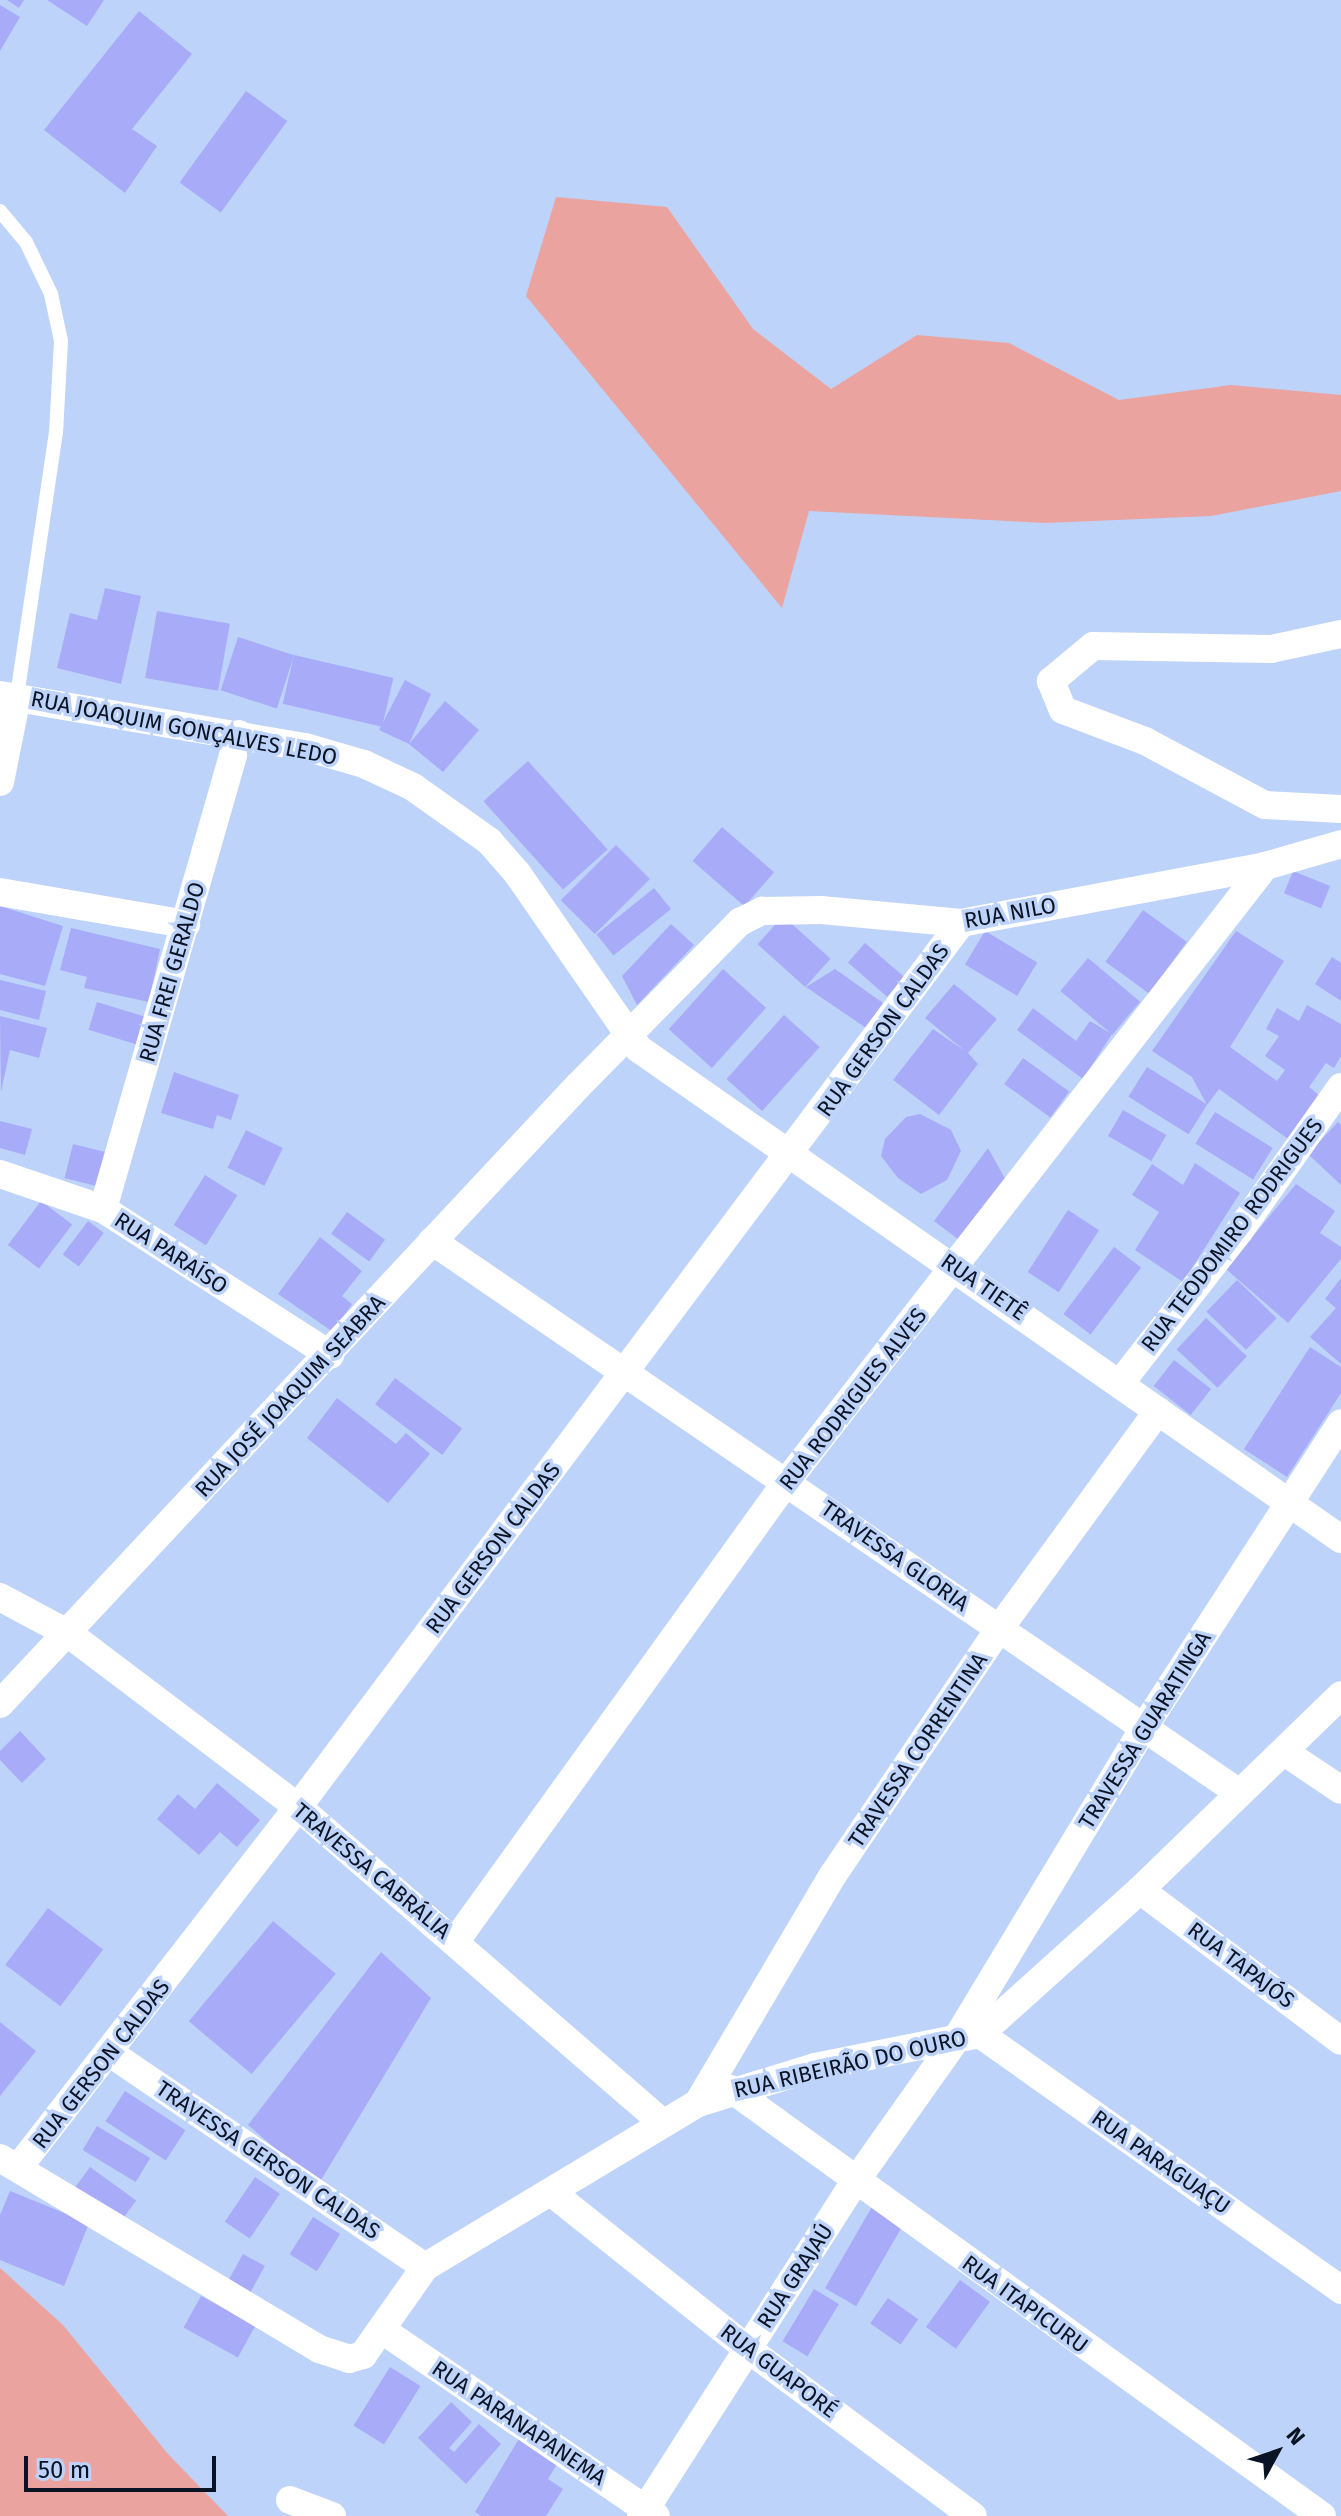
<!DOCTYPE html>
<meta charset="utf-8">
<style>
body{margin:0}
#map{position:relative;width:1341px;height:2516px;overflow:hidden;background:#bed3f9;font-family:"Fira Sans",sans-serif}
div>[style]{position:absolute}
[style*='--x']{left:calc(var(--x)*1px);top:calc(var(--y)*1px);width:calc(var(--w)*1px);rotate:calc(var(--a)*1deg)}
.green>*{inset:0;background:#eba3a0}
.building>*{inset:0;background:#a8abf8;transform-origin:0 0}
.service>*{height:14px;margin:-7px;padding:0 7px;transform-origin:7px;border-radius:7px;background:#fff}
.minor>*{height:28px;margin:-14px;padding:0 14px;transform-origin:14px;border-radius:14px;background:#fff}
span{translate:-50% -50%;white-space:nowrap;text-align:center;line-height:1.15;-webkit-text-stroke:7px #bed3f9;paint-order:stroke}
.street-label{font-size:22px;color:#0a1323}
.north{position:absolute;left:1237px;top:2412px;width:80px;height:80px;-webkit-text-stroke:6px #bed3f9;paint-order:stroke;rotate:50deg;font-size:22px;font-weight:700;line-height:32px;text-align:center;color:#0a1323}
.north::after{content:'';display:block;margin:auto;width:28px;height:36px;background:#0a1323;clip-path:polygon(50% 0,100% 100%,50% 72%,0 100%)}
.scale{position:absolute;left:24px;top:2456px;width:192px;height:36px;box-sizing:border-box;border:4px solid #0a1323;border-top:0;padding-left:10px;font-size:24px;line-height:28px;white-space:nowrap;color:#0a1323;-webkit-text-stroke:6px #bed3f9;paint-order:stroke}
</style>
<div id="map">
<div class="green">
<div style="clip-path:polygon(556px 197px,667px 207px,753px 329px,831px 389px,917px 335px,1009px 343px,1119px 400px,1231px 385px,1341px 395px,1341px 491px,1211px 516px,1046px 523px,809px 511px,782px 608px,526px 296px)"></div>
<div style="clip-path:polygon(0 2268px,63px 2325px,168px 2454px,228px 2516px,0 2516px)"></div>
</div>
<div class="building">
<div style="clip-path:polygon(7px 0,24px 0,19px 8px)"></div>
<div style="clip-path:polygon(47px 0,104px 0,87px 26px)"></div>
<div style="clip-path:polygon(0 5px,20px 17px,0 51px)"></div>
<div style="clip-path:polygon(139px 11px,192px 54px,132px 129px,157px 146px,125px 193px,44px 130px)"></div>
<div style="left:246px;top:91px;width:51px;height:113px;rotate:36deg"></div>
<div style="clip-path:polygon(105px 588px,141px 596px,121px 684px,57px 668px,70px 613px,97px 620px)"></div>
<div style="left:157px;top:611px;width:74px;height:68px;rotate:10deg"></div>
<div style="left:238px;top:637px;width:59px;height:56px;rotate:18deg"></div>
<div style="left:294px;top:655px;width:102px;height:50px;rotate:13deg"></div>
<div style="clip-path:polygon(405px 680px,431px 694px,409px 744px,445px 701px,479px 730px,443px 772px,409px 744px,379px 730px)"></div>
<div style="left:528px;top:761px;width:119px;height:60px;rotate:48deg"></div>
<div style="left:722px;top:827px;width:69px;height:45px;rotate:41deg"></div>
<div style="left:616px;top:845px;width:48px;height:78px;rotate:45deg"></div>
<div style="left:1293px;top:871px;width:40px;height:24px;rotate:22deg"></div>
<div style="left:654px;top:888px;width:27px;height:74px;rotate:51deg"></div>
<div style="clip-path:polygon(0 906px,63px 926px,45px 986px,0 974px)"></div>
<div style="left:1143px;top:910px;width:54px;height:64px;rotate:36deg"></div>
<div style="left:783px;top:916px;width:64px;height:38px;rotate:42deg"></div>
<div style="clip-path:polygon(671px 924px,694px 945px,637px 1005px,622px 976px)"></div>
<div style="clip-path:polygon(71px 928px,160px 949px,149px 1002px,84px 988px,87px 977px,60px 970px)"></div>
<div style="left:985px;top:931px;width:61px;height:39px;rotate:31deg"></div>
<div style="clip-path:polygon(1236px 931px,1284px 961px,1230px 1047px,1277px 1081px,1285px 1070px,1265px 1056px,1279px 1036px,1266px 1029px,1277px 1008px,1299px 1021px,1307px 1005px,1341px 1024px,1341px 1056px,1334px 1068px,1326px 1063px,1309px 1087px,1320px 1096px,1295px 1144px,1219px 1089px,1207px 1105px,1192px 1077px,1152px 1051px)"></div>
<div style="left:865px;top:943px;width:52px;height:26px;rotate:41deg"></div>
<div style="clip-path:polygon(1332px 957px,1341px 963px,1341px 1001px,1315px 984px)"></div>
<div style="left:1088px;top:958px;width:68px;height:43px;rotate:40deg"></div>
<div style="left:723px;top:969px;width:58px;height:81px;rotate:42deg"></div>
<div style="clip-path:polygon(835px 969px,883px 1003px,866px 1028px,806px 987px)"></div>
<div style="clip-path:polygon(0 980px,46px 991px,39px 1020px,0 1010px)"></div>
<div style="clip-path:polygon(954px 984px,997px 1019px,968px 1053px,978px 1064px,939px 1115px,893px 1080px,933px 1029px,965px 1051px,925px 1018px)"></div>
<div style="left:97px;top:1002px;width:53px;height:29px;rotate:17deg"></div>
<div style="clip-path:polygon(1033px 1008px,1076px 1041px,1090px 1021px,1112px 1034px,1083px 1079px,1017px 1030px)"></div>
<div style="left:784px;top:1015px;width:48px;height:86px;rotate:42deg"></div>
<div style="clip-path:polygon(0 1016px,47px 1028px,39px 1058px,10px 1050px,1px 1092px)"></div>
<div style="left:1023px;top:1058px;width:57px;height:32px;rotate:36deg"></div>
<div style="left:1147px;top:1067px;width:71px;height:35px;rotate:32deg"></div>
<div style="clip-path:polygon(174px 1072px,239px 1095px,231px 1120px,217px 1115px,213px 1129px,161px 1113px)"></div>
<div style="left:1123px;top:1110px;width:50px;height:30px;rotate:30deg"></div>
<div style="left:1215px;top:1112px;width:68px;height:37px;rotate:32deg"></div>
<div style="clip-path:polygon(920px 1114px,951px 1130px,961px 1151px,947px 1180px,921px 1194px,898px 1178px,881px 1156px,885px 1139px,906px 1117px)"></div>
<div style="clip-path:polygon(0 1121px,32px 1129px,25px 1155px,0 1148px)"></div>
<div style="clip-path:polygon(1338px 1122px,1341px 1125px,1341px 1185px,1308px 1154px)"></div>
<div style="left:246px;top:1130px;width:41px;height:42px;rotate:26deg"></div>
<div style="left:73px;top:1144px;width:37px;height:35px;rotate:14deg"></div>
<div style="clip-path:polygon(988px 1148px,1008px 1184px,963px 1243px,934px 1221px)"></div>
<div style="clip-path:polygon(1195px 1163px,1240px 1193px,1183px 1282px,1135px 1250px,1159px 1212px,1132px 1195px,1152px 1164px,1183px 1185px)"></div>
<div style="left:205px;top:1175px;width:38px;height:59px;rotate:32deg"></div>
<div style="clip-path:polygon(1296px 1184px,1335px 1211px,1320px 1233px,1341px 1247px,1341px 1259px,1288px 1323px,1226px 1269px)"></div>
<div style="left:41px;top:1201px;width:39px;height:55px;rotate:37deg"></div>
<div style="left:1068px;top:1210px;width:37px;height:74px;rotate:33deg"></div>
<div style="left:347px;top:1212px;width:47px;height:27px;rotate:36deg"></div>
<div style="left:88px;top:1221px;width:20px;height:42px;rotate:37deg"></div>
<div style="clip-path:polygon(320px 1237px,362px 1271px,342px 1296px,352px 1304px,333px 1332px,278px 1294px)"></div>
<div style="left:1114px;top:1247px;width:34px;height:84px;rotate:37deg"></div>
<div style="clip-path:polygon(1341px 1278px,1341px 1364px,1310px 1337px,1336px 1308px,1325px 1299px)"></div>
<div style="left:1237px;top:1280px;width:55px;height:44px;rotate:44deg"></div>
<div style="left:1206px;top:1318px;width:56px;height:43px;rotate:43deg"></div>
<div style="clip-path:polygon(1310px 1347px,1341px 1367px,1341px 1393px,1287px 1477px,1244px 1449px)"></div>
<div style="left:1174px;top:1360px;width:47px;height:33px;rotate:38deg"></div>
<div style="left:395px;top:1378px;width:84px;height:33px;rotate:37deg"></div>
<div style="clip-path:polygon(337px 1398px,396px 1444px,406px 1433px,430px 1454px,388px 1503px,307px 1438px)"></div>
<div style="clip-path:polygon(20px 1731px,46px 1759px,22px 1783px,0 1760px,0 1751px)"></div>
<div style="clip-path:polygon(217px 1783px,260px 1820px,237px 1847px,220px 1832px,199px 1855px,157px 1819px,178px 1794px,195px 1809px)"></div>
<div style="left:48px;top:1908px;width:69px;height:71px;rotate:37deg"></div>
<div style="left:273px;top:1921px;width:82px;height:131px;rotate:40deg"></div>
<div style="clip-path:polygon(381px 1952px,431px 1998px,318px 2185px,248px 2125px)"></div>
<div style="clip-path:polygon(0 2022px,36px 2051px,0 2096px)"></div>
<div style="left:125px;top:2091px;width:72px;height:36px;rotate:33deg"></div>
<div style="left:97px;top:2126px;width:62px;height:28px;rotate:31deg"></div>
<div style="left:90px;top:2167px;width:57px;height:26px;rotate:36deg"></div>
<div style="left:255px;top:2177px;width:30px;height:54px;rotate:34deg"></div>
<div style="clip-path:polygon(10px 2191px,89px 2223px,64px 2286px,0 2260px,0 2215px)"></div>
<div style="left:873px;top:2205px;width:36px;height:96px;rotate:30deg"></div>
<div style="left:313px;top:2217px;width:32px;height:44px;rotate:32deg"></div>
<div style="left:243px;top:2254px;width:25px;height:39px;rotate:29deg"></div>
<div style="left:960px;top:2280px;width:37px;height:58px;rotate:36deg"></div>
<div style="left:814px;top:2289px;width:29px;height:61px;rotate:31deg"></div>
<div style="left:201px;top:2296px;width:62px;height:36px;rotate:29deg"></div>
<div style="left:888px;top:2298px;width:37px;height:31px;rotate:35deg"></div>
<div style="left:390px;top:2367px;width:36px;height:69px;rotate:32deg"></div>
<div style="clip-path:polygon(451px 2402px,472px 2422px,449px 2448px,454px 2452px,479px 2424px,501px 2444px,466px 2484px,418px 2438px)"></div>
<div style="clip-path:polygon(520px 2437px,559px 2461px,548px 2479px,563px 2489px,546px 2516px,481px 2516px,475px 2512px)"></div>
</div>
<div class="service">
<div style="--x:0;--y:211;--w:40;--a:50"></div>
<div style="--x:26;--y:242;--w:58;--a:64.3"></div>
<div style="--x:51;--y:294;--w:48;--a:78"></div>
<div style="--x:61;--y:341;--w:91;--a:93.1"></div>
<div style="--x:56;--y:432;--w:268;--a:98.4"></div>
</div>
<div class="minor">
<div style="--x:1341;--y:634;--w:72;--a:167.9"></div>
<div style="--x:1271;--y:649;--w:178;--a:-179"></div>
<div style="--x:1093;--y:646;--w:55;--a:140.2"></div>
<div style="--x:1051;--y:681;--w:31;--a:68"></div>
<div style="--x:1063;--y:710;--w:88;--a:20.7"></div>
<div style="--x:1145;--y:741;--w:136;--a:28.1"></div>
<div style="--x:1265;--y:805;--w:76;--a:3"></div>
<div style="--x:0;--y:695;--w:309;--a:9.7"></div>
<div style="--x:305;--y:747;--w:61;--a:16.1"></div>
<div style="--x:364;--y:764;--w:54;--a:25.1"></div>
<div style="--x:413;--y:787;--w:93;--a:35.4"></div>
<div style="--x:489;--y:841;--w:43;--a:48.8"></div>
<div style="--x:517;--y:873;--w:214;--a:55.3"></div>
<div style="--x:639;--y:1049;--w:856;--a:34.92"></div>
<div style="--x:0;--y:782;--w:87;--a:-78.7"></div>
<div style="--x:0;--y:892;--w:189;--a:9.8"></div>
<div style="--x:0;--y:1174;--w:109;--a:18.8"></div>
<div style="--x:103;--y:1209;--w:270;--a:32.7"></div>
<div style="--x:103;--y:1209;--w:494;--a:-74"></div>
<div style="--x:432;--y:1241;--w:976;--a:34.36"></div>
<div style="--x:1121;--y:1382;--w:193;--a:-51.9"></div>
<div style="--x:1240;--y:1230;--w:175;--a:-54.8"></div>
<div style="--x:0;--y:1597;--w:78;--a:28.2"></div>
<div style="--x:69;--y:1634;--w:287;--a:37.1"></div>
<div style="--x:298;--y:1807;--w:483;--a:40.9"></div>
<div style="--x:0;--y:1704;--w:846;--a:-46.92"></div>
<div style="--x:578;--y:1086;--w:231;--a:-45.4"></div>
<div style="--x:740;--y:922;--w:25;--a:-27"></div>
<div style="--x:762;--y:911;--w:59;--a:-1"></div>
<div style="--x:821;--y:910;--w:141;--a:5.3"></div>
<div style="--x:961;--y:923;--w:309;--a:-10.6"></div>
<div style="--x:1265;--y:866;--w:79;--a:-16.1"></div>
<div style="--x:1286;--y:1753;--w:66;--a:33.9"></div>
<div style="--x:1140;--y:1890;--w:251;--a:36.9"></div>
<div style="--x:455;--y:1942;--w:568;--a:-54.24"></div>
<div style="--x:787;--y:1481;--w:779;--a:-52.14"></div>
<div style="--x:980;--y:2034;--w:443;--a:35.3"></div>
<div style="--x:110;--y:2053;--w:381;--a:34.2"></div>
<div style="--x:731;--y:2089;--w:729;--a:35.85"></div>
<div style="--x:698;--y:2103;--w:265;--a:-59.4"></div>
<div style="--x:833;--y:1875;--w:297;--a:-56"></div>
<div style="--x:999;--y:1629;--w:270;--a:-53.9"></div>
<div style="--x:0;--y:2158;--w:372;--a:30.9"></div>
<div style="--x:319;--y:2349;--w:32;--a:18"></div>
<div style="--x:349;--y:2359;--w:15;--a:-16"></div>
<div style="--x:363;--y:2355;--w:108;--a:-54.8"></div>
<div style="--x:425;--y:2267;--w:318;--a:-31"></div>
<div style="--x:698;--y:2103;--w:122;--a:-17.1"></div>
<div style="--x:815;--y:2067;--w:168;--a:-11.3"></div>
<div style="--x:980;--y:2034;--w:215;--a:-42"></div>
<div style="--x:1140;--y:1890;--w:280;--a:-44.1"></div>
<div style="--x:18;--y:2168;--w:457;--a:-52.2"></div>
<div style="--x:298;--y:1807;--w:1105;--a:-53.13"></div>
<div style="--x:551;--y:2192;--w:252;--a:38.6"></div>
<div style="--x:748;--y:2349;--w:280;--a:36.6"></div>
<div style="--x:382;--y:2330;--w:331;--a:34.2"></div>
<div style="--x:290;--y:2500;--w:45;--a:20.9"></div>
<div style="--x:641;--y:2516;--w:397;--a:-57.4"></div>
<div style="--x:855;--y:2182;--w:173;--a:-54.7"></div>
<div style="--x:955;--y:2041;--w:364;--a:-58.9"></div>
<div style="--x:1143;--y:1729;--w:364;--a:-57.1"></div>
</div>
<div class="street-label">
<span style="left:184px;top:728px;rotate:11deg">RUA JOAQUIM GONÇALVES LEDO</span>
<span style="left:1010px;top:913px;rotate:-10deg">RUA NILO</span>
<span style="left:172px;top:972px;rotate:-74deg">RUA FREI GERALDO</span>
<span style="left:883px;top:1030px;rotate:-54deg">RUA GERSON CALDAS</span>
<span style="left:1232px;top:1235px;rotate:-53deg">RUA TEODOMIRO RODRIGUES</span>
<span style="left:171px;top:1253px;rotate:33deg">RUA PARAÍSO</span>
<span style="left:984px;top:1287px;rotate:35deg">RUA TIETÊ</span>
<span style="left:290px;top:1396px;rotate:-47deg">RUA JOSÉ JOAQUIM SEABRA</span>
<span style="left:853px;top:1399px;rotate:-52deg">RUA RODRIGUES ALVES</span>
<span style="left:493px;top:1548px;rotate:-53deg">RUA GERSON CALDAS</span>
<span style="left:895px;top:1556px;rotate:35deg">TRAVESSA GLORIA</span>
<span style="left:1145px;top:1730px;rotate:-58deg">TRAVESSA GUARATINGA</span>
<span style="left:918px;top:1750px;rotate:-56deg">TRAVESSA CORRENTINA</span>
<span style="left:372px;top:1871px;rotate:40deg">TRAVESSA CABRÁLIA</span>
<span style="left:1241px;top:1965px;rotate:37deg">RUA TAPAJÓS</span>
<span style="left:101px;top:2064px;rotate:-52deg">RUA GERSON CALDAS</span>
<span style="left:850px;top:2064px;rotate:-13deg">RUA RIBEIRÃO DO OURO</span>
<span style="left:268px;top:2160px;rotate:34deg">TRAVESSA GERSON CALDAS</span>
<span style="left:1161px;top:2162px;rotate:35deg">RUA PARAGUAÇU</span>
<span style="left:795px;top:2276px;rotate:-57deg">RUA GRAJAÚ</span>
<span style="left:1025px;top:2304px;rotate:36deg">RUA ITAPICURU</span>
<span style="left:779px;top:2371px;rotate:37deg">RUA GUAPORÉ</span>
<span style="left:519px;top:2423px;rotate:34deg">RUA PARANAPANEMA</span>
</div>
<div class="north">N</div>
<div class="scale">50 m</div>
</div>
